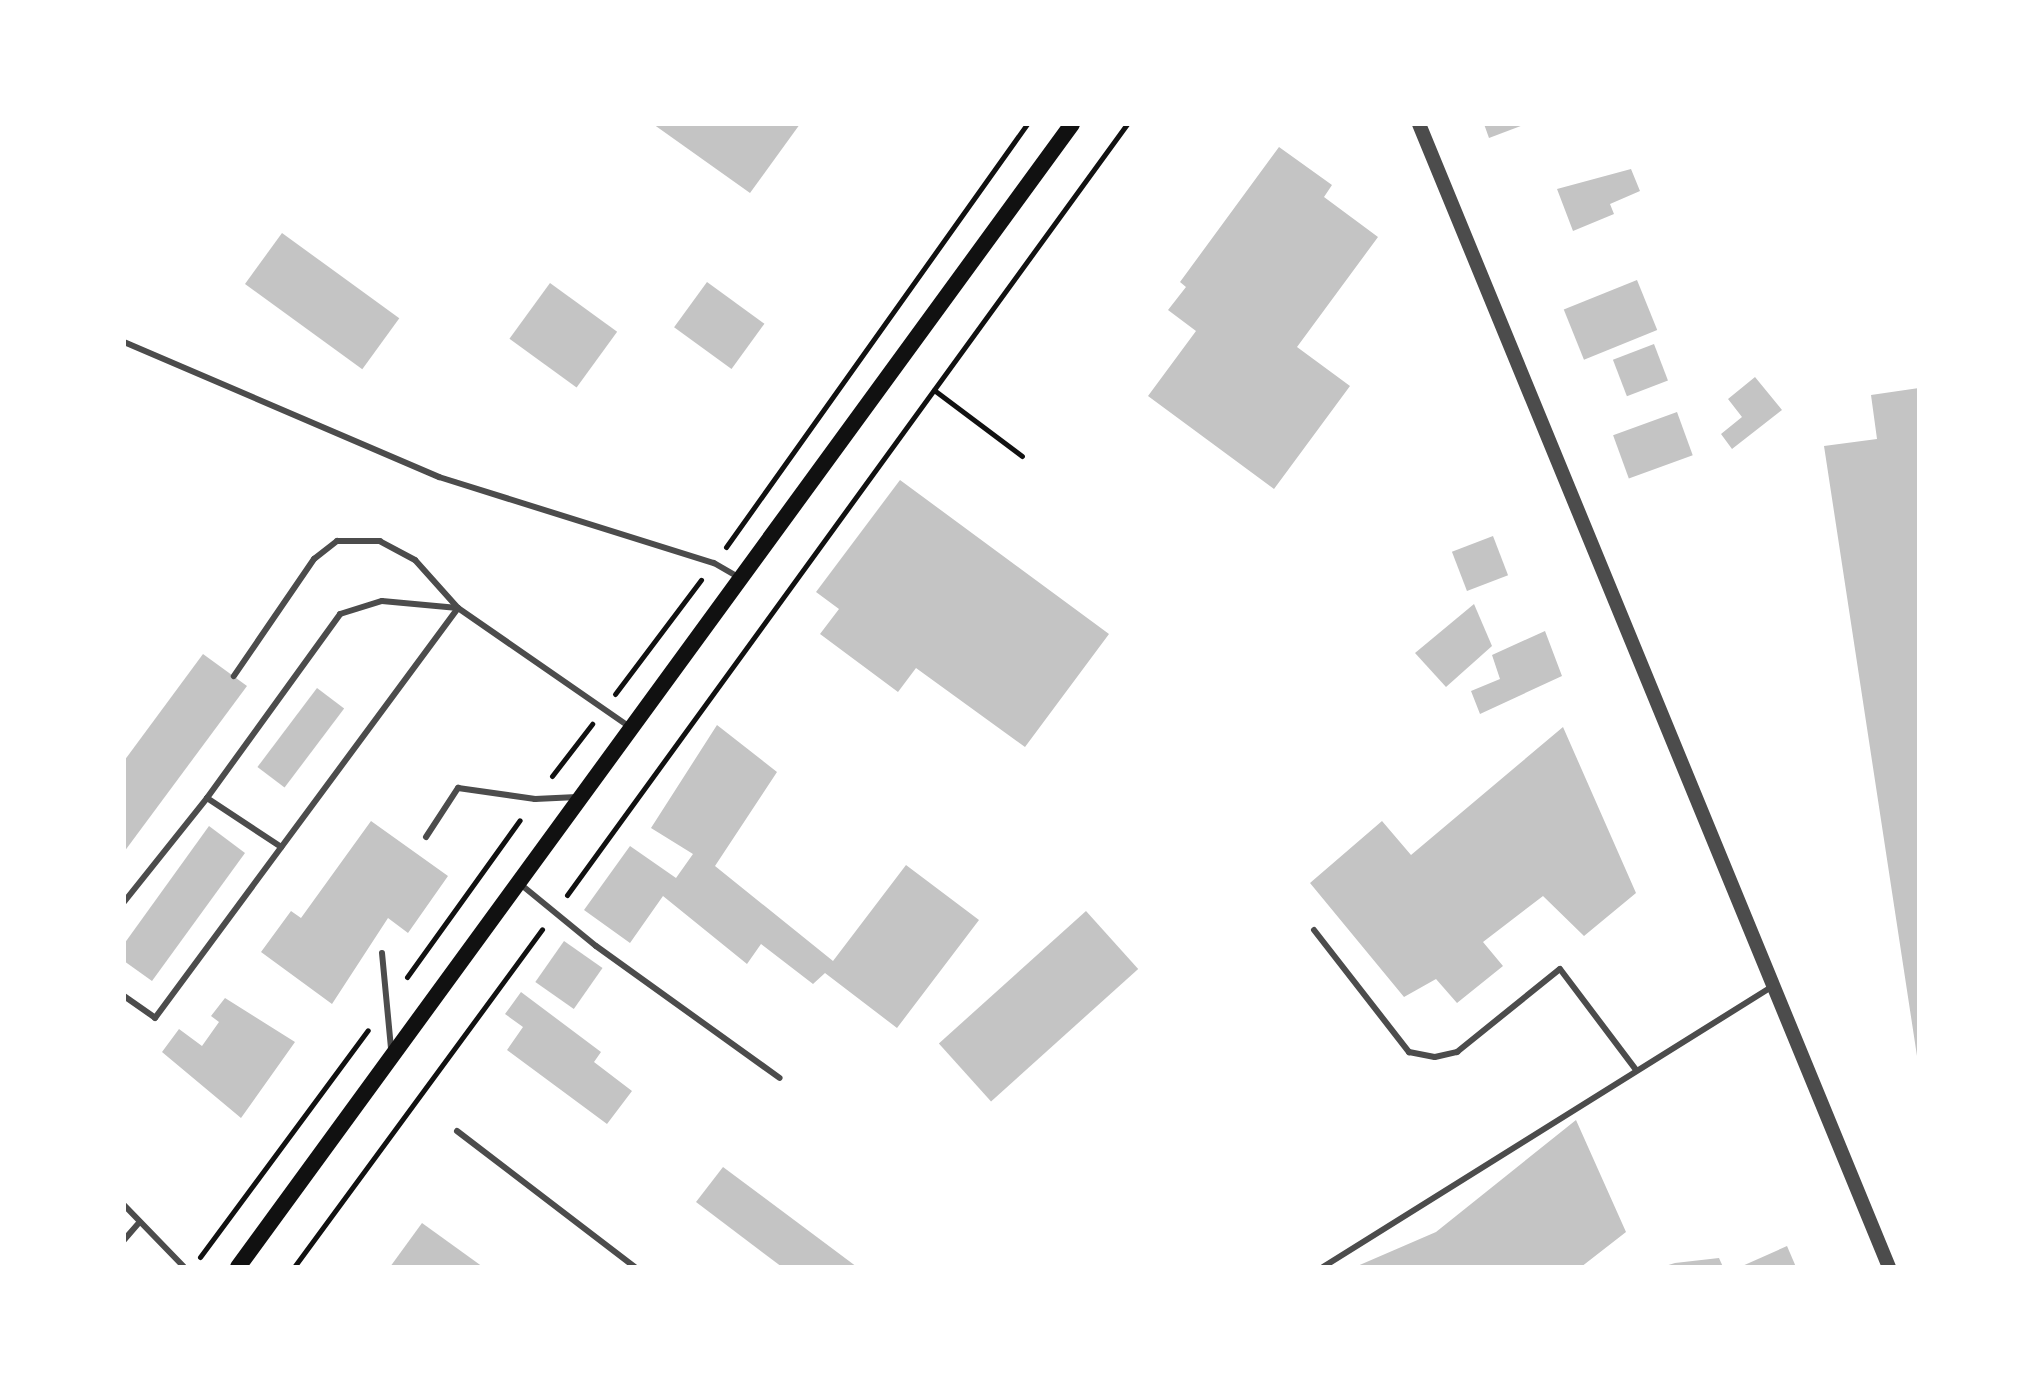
<!DOCTYPE html>
<style>
body{margin:0}
#map{position:relative;width:2043px;height:1391px;overflow:hidden;background:#fff;font-family:Jost,sans-serif}
div>[style]{position:absolute}
[style*='--x']{left:calc(var(--x)*1px);top:calc(var(--y)*1px);width:calc(var(--w)*1px);rotate:calc(var(--a)*1deg)}
.building>*{inset:0;background:#c4c4c4;transform-origin:0 0}
.path>*{height:5px;margin:-2.5px;padding:0 2.5px;transform-origin:2.5px;border-radius:2.5px;background:#111}
.service>*{height:6px;margin:-3px;padding:0 3px;transform-origin:3px;border-radius:3px;background:#4c4c4c}
.tertiary>*{height:14px;margin:-7px;padding:0 7px;transform-origin:7px;border-radius:7px;background:#4c4c4c}
.secondary>*{height:16px;margin:-8px;padding:0 8px;transform-origin:8px;border-radius:8px;background:#111}
span{translate:-50% -50%;white-space:nowrap;text-align:center;line-height:1.15;-webkit-text-stroke:7px #fff;paint-order:stroke}
.frame{position:absolute;inset:0;border:126px solid #fff;pointer-events:none}
</style>
<div id="map">
<div class="building">
<div style="clip-path:polygon(653px 124px,800px 124px,750px 193px)"></div>
<div style="clip-path:polygon(1484px 124px,1526px 124px,1489px 138px)"></div>
<div style="clip-path:polygon(1279px 147px,1332px 185px,1324px 197px,1378px 237px,1297px 347px,1350px 386px,1274px 489px,1148px 396px,1196px 331px,1168px 310px,1186px 287px,1180px 282px)"></div>
<div style="clip-path:polygon(1631px 169px,1640px 191px,1610px 204px,1614px 214px,1573px 231px,1557px 189px)"></div>
<div style="left:282px;top:233px;width:145px;height:63px;rotate:36deg"></div>
<div style="left:1637px;top:280px;width:54px;height:79px;rotate:68deg"></div>
<div style="left:707px;top:282px;width:71px;height:56px;rotate:36deg"></div>
<div style="left:550px;top:283px;width:83px;height:69px;rotate:36deg"></div>
<div style="left:1654px;top:344px;width:39px;height:44px;rotate:69deg"></div>
<div style="clip-path:polygon(1755px 377px,1782px 410px,1732px 449px,1721px 434px,1742px 417px,1728px 399px)"></div>
<div style="clip-path:polygon(1919px 388px,1919px 1056px,1917px 1056px,1824px 446px,1877px 439px,1871px 395px)"></div>
<div style="left:1677px;top:412px;width:46px;height:68px;rotate:70deg"></div>
<div style="clip-path:polygon(900px 480px,1109px 634px,1025px 747px,916px 668px,898px 692px,820px 634px,839px 609px,816px 592px)"></div>
<div style="left:1493px;top:536px;width:42px;height:44px;rotate:69deg"></div>
<div style="clip-path:polygon(1474px 604px,1492px 646px,1446px 687px,1415px 653px)"></div>
<div style="clip-path:polygon(1545px 631px,1562px 676px,1480px 714px,1471px 691px,1500px 679px,1492px 655px)"></div>
<div style="clip-path:polygon(203px 654px,247px 686px,124px 852px,124px 761px)"></div>
<div style="left:317px;top:688px;width:34px;height:99px;rotate:37deg"></div>
<div style="clip-path:polygon(717px 725px,777px 772px,715px 866px,833px 961px,906px 865px,979px 920px,897px 1028px,825px 973px,813px 984px,761px 944px,747px 964px,663px 896px,630px 943px,584px 910px,630px 846px,676px 878px,693px 854px,651px 828px)"></div>
<div style="clip-path:polygon(1563px 727px,1636px 893px,1584px 936px,1543px 896px,1483px 942px,1503px 966px,1457px 1003px,1436px 979px,1404px 997px,1310px 883px,1382px 821px,1411px 855px)"></div>
<div style="clip-path:polygon(371px 821px,448px 876px,408px 933px,388px 918px,332px 1004px,261px 952px,291px 911px,301px 918px)"></div>
<div style="clip-path:polygon(209px 826px,245px 853px,152px 981px,124px 961px,124px 944px)"></div>
<div style="left:1086px;top:911px;width:78px;height:198px;rotate:48deg"></div>
<div style="left:564px;top:941px;width:47px;height:50px;rotate:35deg"></div>
<div style="clip-path:polygon(521px 992px,601px 1052px,594px 1062px,632px 1091px,607px 1124px,507px 1050px,523px 1027px,505px 1014px)"></div>
<div style="clip-path:polygon(225px 998px,295px 1042px,241px 1118px,162px 1052px,179px 1029px,202px 1046px,219px 1022px,211px 1016px)"></div>
<div style="clip-path:polygon(1576px 1120px,1626px 1232px,1581px 1267px,1355px 1267px,1436px 1232px)"></div>
<div style="clip-path:polygon(723px 1167px,857px 1267px,782px 1267px,696px 1202px)"></div>
<div style="clip-path:polygon(422px 1223px,483px 1267px,390px 1267px)"></div>
<div style="clip-path:polygon(1787px 1246px,1796px 1267px,1740px 1267px)"></div>
<div style="clip-path:polygon(1719px 1258px,1723px 1267px,1662px 1267px,1675px 1263px)"></div>
</div>
<div class="path">
<div style="--x:934;--y:390;--w:110;--a:36.9"></div>
<div style="--x:726;--y:547;--w:519;--a:-54.56"></div>
<div style="--x:615;--y:694;--w:143;--a:-53"></div>
<div style="--x:552;--y:776;--w:66;--a:-52.4"></div>
<div style="--x:567;--y:895;--w:953;--a:-54.01"></div>
<div style="--x:407;--y:977;--w:193;--a:-54.3"></div>
<div style="--x:200;--y:1257;--w:282;--a:-53.5"></div>
<div style="--x:294;--y:1267;--w:419;--a:-53.7"></div>
</div>
<div class="service">
<div style="--x:124;--y:342;--w:343;--a:23.2"></div>
<div style="--x:439;--y:477;--w:288;--a:17.4"></div>
<div style="--x:714;--y:563;--w:28;--a:30"></div>
<div style="--x:207;--y:798;--w:227;--a:-54.1"></div>
<div style="--x:340;--y:614;--w:44;--a:-17.2"></div>
<div style="--x:382;--y:601;--w:76;--a:5.3"></div>
<div style="--x:458;--y:608;--w:211;--a:34.7"></div>
<div style="--x:426;--y:837;--w:59;--a:-56.9"></div>
<div style="--x:458;--y:788;--w:78;--a:8.1"></div>
<div style="--x:535;--y:799;--w:42;--a:-2.7"></div>
<div style="--x:519;--y:883;--w:99;--a:39.3"></div>
<div style="--x:596;--y:946;--w:226;--a:35.7"></div>
<div style="--x:124;--y:902;--w:133;--a:-51.4"></div>
<div style="--x:207;--y:798;--w:89;--a:33.5"></div>
<div style="--x:1314;--y:930;--w:155;--a:52.1"></div>
<div style="--x:1409;--y:1052;--w:26;--a:11"></div>
<div style="--x:1435;--y:1057;--w:23;--a:-13"></div>
<div style="--x:1457;--y:1052;--w:132;--a:-38.9"></div>
<div style="--x:1560;--y:969;--w:126;--a:53"></div>
<div style="--x:382;--y:953;--w:96;--a:84.6"></div>
<div style="--x:124;--y:996;--w:38;--a:35"></div>
<div style="--x:155;--y:1018;--w:510;--a:-53.53"></div>
<div style="--x:458;--y:608;--w:64;--a:-131.9"></div>
<div style="--x:415;--y:560;--w:40;--a:-152"></div>
<div style="--x:380;--y:541;--w:43;--a:180"></div>
<div style="--x:337;--y:541;--w:29;--a:142"></div>
<div style="--x:314;--y:559;--w:142;--a:124.4"></div>
<div style="--x:457;--y:1131;--w:224;--a:37.4"></div>
<div style="--x:124;--y:1205;--w:86;--a:45.9"></div>
<div style="--x:124;--y:1240;--w:21;--a:-49"></div>
<div style="--x:1323;--y:1267;--w:531;--a:-31.98"></div>
</div>
<div class="tertiary">
<div style="--x:1419;--y:124;--w:1236;--a:67.65"></div>
</div>
<div class="secondary">
<div style="--x:238;--y:1267;--w:1415;--a:-53.88"></div>
</div>
<div class="frame"></div>
</div>
